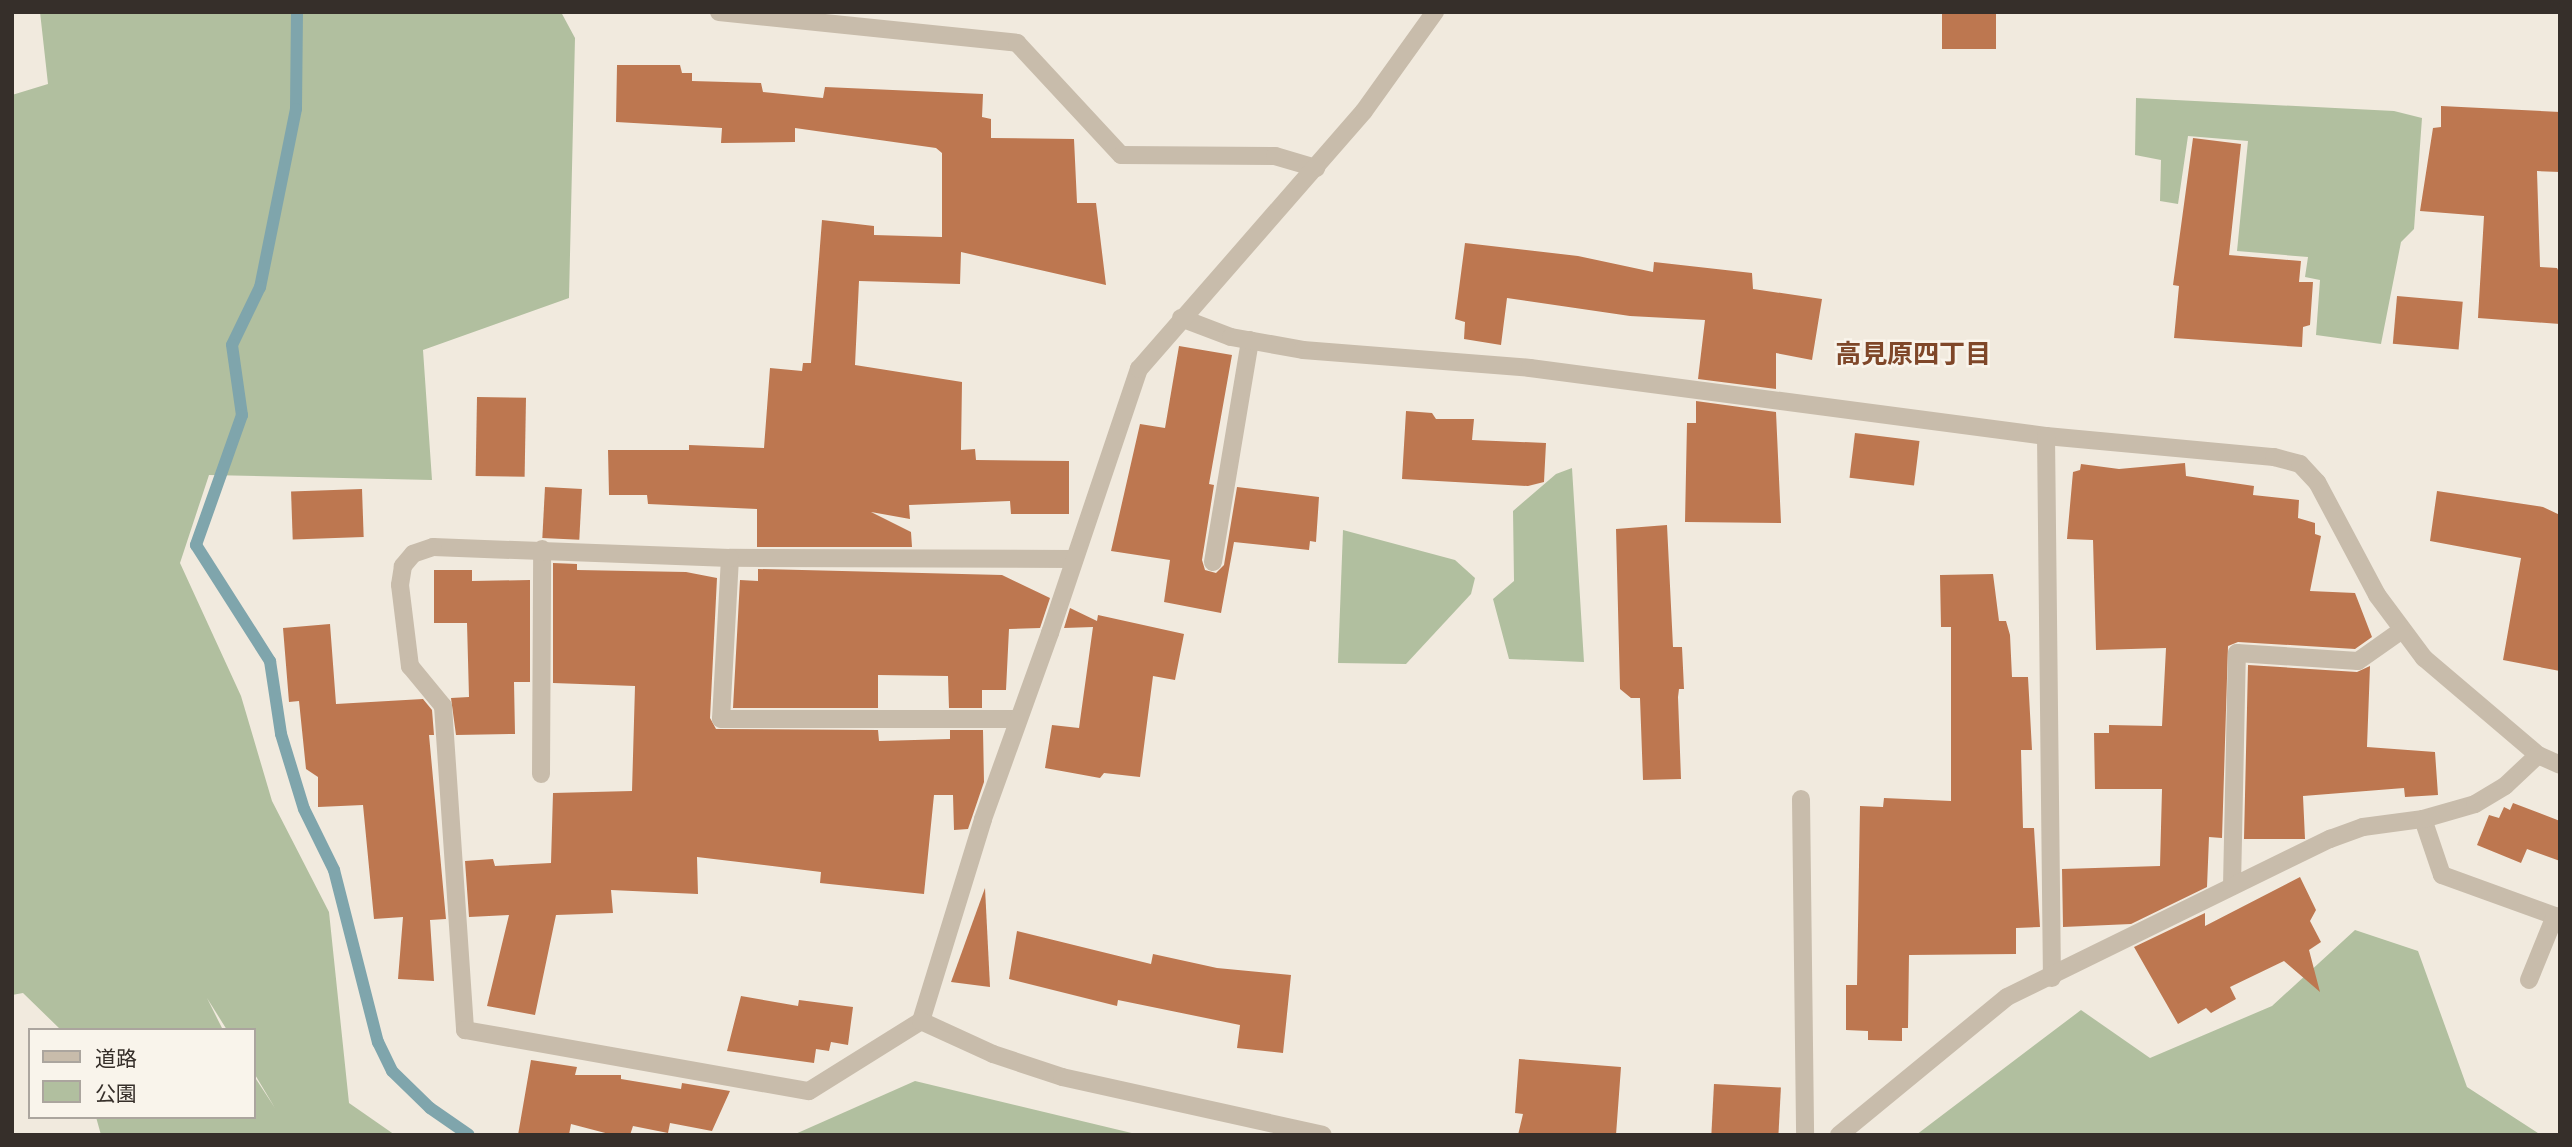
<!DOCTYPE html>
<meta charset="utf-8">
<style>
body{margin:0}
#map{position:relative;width:2572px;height:1147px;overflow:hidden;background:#f1eade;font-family:Rubik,"Noto Sans JP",sans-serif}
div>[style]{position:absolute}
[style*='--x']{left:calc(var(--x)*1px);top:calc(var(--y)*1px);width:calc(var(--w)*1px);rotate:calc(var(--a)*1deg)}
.green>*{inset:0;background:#b1bf9f}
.stream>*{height:12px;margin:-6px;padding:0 6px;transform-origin:6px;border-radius:6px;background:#7fa5ac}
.building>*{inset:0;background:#bd7750;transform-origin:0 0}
.service>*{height:18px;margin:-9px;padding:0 9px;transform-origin:9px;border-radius:9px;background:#c8bcab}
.minor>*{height:18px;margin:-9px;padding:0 9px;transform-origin:9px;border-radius:9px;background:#c8bcab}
span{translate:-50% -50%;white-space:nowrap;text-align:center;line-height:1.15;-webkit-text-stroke:5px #f9f4eb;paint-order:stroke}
.neighbourhood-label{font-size:26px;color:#7f4729;font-weight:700}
.frame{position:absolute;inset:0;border:14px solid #362f2a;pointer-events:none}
.legend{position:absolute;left:28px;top:1028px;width:228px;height:91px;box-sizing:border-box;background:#f9f4eb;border:2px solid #aba59e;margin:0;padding:9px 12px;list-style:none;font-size:21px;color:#362f2a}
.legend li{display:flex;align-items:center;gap:14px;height:35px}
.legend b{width:35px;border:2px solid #aba59e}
</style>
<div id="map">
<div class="green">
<div style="clip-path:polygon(40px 12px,561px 12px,575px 38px,569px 298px,423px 350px,432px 480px,209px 475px,180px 563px,241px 696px,272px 801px,329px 912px,349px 1103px,395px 1135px,101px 1135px,96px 1117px,254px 1117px,254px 1076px,275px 1108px,254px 1073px,254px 1030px,227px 1030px,207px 998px,223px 1030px,61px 1030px,23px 993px,12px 995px,12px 95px,48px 84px)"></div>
<div style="clip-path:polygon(2136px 98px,2394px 111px,2422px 118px,2414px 229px,2401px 242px,2381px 344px,2316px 335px,2320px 280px,2305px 277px,2308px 257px,2237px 251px,2248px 141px,2188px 136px,2178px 204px,2160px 201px,2161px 160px,2135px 155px)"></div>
<div style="clip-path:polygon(1572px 468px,1584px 662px,1509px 659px,1493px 599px,1514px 581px,1513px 511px,1556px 474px)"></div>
<div style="clip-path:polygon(1343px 530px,1455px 560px,1475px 578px,1471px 594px,1406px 664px,1338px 663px)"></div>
<div style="clip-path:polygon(2355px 930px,2418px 951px,2467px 1087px,2541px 1135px,1916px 1135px,2081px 1010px,2150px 1058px,2272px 1006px)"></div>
<div style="clip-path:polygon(915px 1081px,1140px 1135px,793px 1135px)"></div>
</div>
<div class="stream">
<div style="--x:297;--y:12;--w:97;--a:90.6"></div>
<div style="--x:296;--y:109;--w:182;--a:101.4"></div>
<div style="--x:260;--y:287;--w:64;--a:115.8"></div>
<div style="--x:232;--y:345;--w:71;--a:81.9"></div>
<div style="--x:242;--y:415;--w:138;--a:109.5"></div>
<div style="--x:196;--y:545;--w:138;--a:57.5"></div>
<div style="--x:270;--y:661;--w:74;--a:81.4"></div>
<div style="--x:281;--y:734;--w:78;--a:73"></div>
<div style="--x:304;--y:809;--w:68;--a:63.8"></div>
<div style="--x:334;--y:870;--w:178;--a:75.7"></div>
<div style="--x:378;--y:1042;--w:32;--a:64"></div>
<div style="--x:392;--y:1071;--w:53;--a:44.2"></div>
<div style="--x:430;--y:1108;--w:47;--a:34.7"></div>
</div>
<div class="building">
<div style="left:1942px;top:12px;width:54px;height:37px"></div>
<div style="clip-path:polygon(617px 65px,680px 65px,682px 73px,692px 73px,692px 81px,761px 83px,763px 92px,823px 98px,825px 87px,983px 94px,982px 117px,991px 119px,991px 138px,1074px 139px,1077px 203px,1096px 203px,1106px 285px,961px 252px,960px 284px,859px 281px,855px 365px,962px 382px,961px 450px,975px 449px,976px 460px,1069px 461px,1069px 514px,1011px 514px,1010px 501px,909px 505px,910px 519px,871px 512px,911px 532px,912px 547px,757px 547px,757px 509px,648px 504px,647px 495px,609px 495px,608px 450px,689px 450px,689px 445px,764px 448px,770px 368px,802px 371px,803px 363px,811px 363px,822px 220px,874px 226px,874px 235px,942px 237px,942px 153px,936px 148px,795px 128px,795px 142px,721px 143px,722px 128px,616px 122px)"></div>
<div style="clip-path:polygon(2441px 106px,2560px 112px,2560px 172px,2537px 171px,2540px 267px,2557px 268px,2560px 274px,2560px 324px,2478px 318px,2484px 216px,2420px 211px,2433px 128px,2441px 127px)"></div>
<div style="clip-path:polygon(2193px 138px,2241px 144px,2229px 255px,2301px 261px,2299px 282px,2313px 282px,2310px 325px,2303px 327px,2302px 347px,2174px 338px,2179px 286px,2173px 285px)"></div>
<div style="clip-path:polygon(1465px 243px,1578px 256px,1653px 272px,1654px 262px,1752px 273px,1753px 289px,1822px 299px,1812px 360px,1776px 353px,1776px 389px,1698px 379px,1705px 320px,1630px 316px,1507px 298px,1501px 345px,1464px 339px,1465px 322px,1455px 319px)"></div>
<div style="left:2397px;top:296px;width:66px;height:48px;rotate:5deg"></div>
<div style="clip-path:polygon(1179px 346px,1232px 355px,1209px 484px,1214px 485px,1202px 560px,1205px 570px,1216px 573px,1224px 565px,1237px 487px,1319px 497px,1316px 542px,1310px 541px,1309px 550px,1234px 542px,1221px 613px,1164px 602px,1170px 560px,1111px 551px,1140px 424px,1165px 428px)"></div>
<div style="left:477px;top:397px;width:49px;height:79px;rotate:1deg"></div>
<div style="clip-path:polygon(1696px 401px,1776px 412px,1781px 523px,1685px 522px,1687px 423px,1696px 423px)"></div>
<div style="clip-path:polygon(1406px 411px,1432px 413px,1436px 419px,1474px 419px,1472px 440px,1546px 443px,1544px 482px,1528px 486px,1402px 479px)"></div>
<div style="left:1855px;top:433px;width:65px;height:45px;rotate:7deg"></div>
<div style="clip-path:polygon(2185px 463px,2186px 476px,2254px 486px,2253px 495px,2299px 500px,2298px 518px,2315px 523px,2315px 534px,2321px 536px,2310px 591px,2355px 593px,2372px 637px,2355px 649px,2238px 642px,2228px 646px,2222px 838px,2209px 837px,2207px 887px,2131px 924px,2063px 927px,2062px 869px,2160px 866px,2162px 789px,2095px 789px,2094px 733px,2109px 733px,2109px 725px,2162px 726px,2166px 648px,2096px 650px,2093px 540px,2067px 539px,2073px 472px,2080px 470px,2081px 464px,2119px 469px)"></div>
<div style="left:545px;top:487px;width:37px;height:51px;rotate:3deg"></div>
<div style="left:362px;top:489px;width:48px;height:71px;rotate:88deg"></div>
<div style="clip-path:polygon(2437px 491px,2543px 507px,2560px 515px,2560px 671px,2503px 660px,2521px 558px,2430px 541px)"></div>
<div style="clip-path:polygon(1667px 525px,1673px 647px,1682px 647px,1684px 689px,1679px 689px,1678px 697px,1681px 779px,1643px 780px,1640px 698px,1631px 698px,1620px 689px,1616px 529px)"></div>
<div style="clip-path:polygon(553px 563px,577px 564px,577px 570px,686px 572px,717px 578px,710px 718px,716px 729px,878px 730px,879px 741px,950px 739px,950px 730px,983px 730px,984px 782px,968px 829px,954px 830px,953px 795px,934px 795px,924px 894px,820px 883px,821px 872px,697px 857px,698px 894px,611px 890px,613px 913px,556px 915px,535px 1015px,487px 1006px,509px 915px,469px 917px,465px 861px,493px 859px,495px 866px,551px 863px,553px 793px,632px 791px,635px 686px,553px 683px)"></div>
<div style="clip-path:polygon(758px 569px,1002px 575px,1050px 598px,1040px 628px,1009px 629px,1006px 690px,982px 690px,982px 708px,949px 708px,948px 676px,878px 675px,878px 708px,733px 708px,740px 580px,758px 581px)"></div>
<div style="clip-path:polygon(434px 570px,472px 570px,472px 581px,530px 580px,530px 682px,514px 682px,515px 734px,456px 735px,451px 698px,469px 697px,467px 623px,434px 623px)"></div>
<div style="clip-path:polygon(1993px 574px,1999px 621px,2006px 621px,2010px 635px,2012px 677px,2028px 677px,2032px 750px,2021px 750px,2023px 828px,2034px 828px,2040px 927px,2016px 928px,2016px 954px,1909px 955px,1908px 1028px,1902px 1028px,1902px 1041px,1868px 1040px,1868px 1031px,1846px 1030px,1846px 985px,1857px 985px,1860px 806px,1883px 807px,1884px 798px,1951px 801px,1951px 627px,1941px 627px,1940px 575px)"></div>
<div style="clip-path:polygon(1070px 608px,1097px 621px,1098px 615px,1184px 634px,1175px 680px,1153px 676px,1140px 777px,1104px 773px,1100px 778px,1045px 768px,1052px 725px,1079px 728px,1093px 627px,1064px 628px)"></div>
<div style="clip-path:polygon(330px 624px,336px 704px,423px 699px,432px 710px,434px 735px,429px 735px,446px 919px,430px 920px,434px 981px,398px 979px,403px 917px,374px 919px,363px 805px,318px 807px,318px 777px,306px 769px,299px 701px,289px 702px,283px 628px)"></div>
<div style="clip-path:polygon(2248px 665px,2357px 672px,2370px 666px,2367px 747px,2435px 752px,2438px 795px,2405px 797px,2404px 788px,2303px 796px,2305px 839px,2244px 839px)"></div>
<div style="clip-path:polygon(2513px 803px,2560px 821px,2560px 861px,2527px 849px,2521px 863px,2477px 845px,2489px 815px,2499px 818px,2504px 807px,2510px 810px)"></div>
<div style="clip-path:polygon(2300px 877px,2316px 910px,2310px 921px,2321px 942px,2309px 950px,2320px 992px,2284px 961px,2230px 987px,2236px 999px,2211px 1013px,2206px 1008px,2178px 1024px,2134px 947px,2205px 913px,2205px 926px)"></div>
<div style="clip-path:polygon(985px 888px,990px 987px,951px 982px)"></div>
<div style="clip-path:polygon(1017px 931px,1151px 964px,1153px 954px,1217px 968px,1291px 975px,1283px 1053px,1237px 1048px,1240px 1025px,1118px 1000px,1117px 1006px,1009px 979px)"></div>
<div style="clip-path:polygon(741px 996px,798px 1006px,799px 1000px,853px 1007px,848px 1045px,831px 1042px,829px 1051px,816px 1049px,814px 1063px,727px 1051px)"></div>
<div style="clip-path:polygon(1519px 1059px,1621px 1067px,1616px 1135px,1518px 1135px,1523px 1114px,1515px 1113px)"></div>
<div style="clip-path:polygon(531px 1060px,577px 1067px,575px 1075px,621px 1075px,621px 1079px,681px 1089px,682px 1083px,730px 1091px,712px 1131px,670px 1123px,668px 1133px,633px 1126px,630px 1135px,613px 1135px,571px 1124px,569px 1135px,518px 1135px)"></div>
<div style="left:1714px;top:1084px;width:67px;height:51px;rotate:3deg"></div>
</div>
<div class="service">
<div style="--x:1213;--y:562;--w:225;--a:-80.5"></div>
<div style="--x:541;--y:774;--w:225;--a:-89.7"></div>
</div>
<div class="minor">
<div style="--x:719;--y:12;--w:300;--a:5.9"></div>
<div style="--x:1017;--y:43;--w:153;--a:47.1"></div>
<div style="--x:1121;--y:155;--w:154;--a:0.4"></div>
<div style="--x:1275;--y:156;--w:43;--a:16.3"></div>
<div style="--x:1181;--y:318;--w:53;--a:20.8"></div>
<div style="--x:1231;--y:337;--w:73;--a:10.2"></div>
<div style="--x:1303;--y:350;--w:228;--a:4.5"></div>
<div style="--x:1530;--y:368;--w:520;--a:7.51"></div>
<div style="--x:2046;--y:436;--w:229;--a:5.3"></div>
<div style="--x:2274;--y:457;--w:27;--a:15"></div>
<div style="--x:2300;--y:464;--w:25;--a:47"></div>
<div style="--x:2317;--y:482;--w:128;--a:62"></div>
<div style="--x:2377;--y:595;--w:79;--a:53.3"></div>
<div style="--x:2424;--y:658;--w:150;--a:40.4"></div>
<div style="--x:2538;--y:755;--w:24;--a:24"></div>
<div style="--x:2046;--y:436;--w:542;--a:89.37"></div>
<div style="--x:730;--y:558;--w:161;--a:93.2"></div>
<div style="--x:721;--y:719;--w:297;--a:0"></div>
<div style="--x:1074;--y:559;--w:344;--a:-179.8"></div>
<div style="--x:730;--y:558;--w:297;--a:-177.9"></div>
<div style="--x:433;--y:547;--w:21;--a:161"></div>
<div style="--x:413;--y:554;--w:16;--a:130"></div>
<div style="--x:403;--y:566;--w:19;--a:99"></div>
<div style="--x:400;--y:585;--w:82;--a:83"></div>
<div style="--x:410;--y:666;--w:52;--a:50.5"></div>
<div style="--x:443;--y:706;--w:325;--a:86.1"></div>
<div style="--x:465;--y:1030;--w:349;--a:10.1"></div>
<div style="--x:809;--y:1091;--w:132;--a:-32"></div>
<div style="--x:921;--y:1021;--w:211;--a:-72.9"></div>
<div style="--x:983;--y:819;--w:198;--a:-70.2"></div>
<div style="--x:1050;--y:633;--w:279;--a:-71.4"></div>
<div style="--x:1139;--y:369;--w:342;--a:-48.9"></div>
<div style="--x:1364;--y:111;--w:122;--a:-54.4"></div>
<div style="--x:1801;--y:799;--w:336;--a:89.3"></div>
<div style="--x:2423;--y:819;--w:59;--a:71.3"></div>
<div style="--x:2442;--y:875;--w:120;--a:19.9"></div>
<div style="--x:2555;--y:916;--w:69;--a:112.1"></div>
<div style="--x:2232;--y:886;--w:233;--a:-88.8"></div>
<div style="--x:2237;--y:653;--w:121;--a:3.8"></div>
<div style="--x:2358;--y:661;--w:54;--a:-35.2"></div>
<div style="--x:921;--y:1021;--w:79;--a:24.6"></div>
<div style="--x:993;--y:1054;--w:73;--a:18.4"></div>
<div style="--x:1062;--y:1077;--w:267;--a:12.5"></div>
<div style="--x:1839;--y:1135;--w:217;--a:-39.4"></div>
<div style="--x:2007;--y:997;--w:360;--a:-26.1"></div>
<div style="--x:2330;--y:839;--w:35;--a:-20"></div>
<div style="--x:2363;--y:827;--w:61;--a:-7.6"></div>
<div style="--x:2423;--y:819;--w:54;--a:-16.1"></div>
<div style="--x:2475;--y:804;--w:35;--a:-31"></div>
<div style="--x:2505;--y:786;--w:45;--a:-43.2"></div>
</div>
<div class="neighbourhood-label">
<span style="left:1913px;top:355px">高見原四丁目</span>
</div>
<div class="frame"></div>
<ul class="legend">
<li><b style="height:9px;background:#c8bcab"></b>道路</li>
<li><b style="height:19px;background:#b1bf9f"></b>公園</li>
</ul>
</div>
